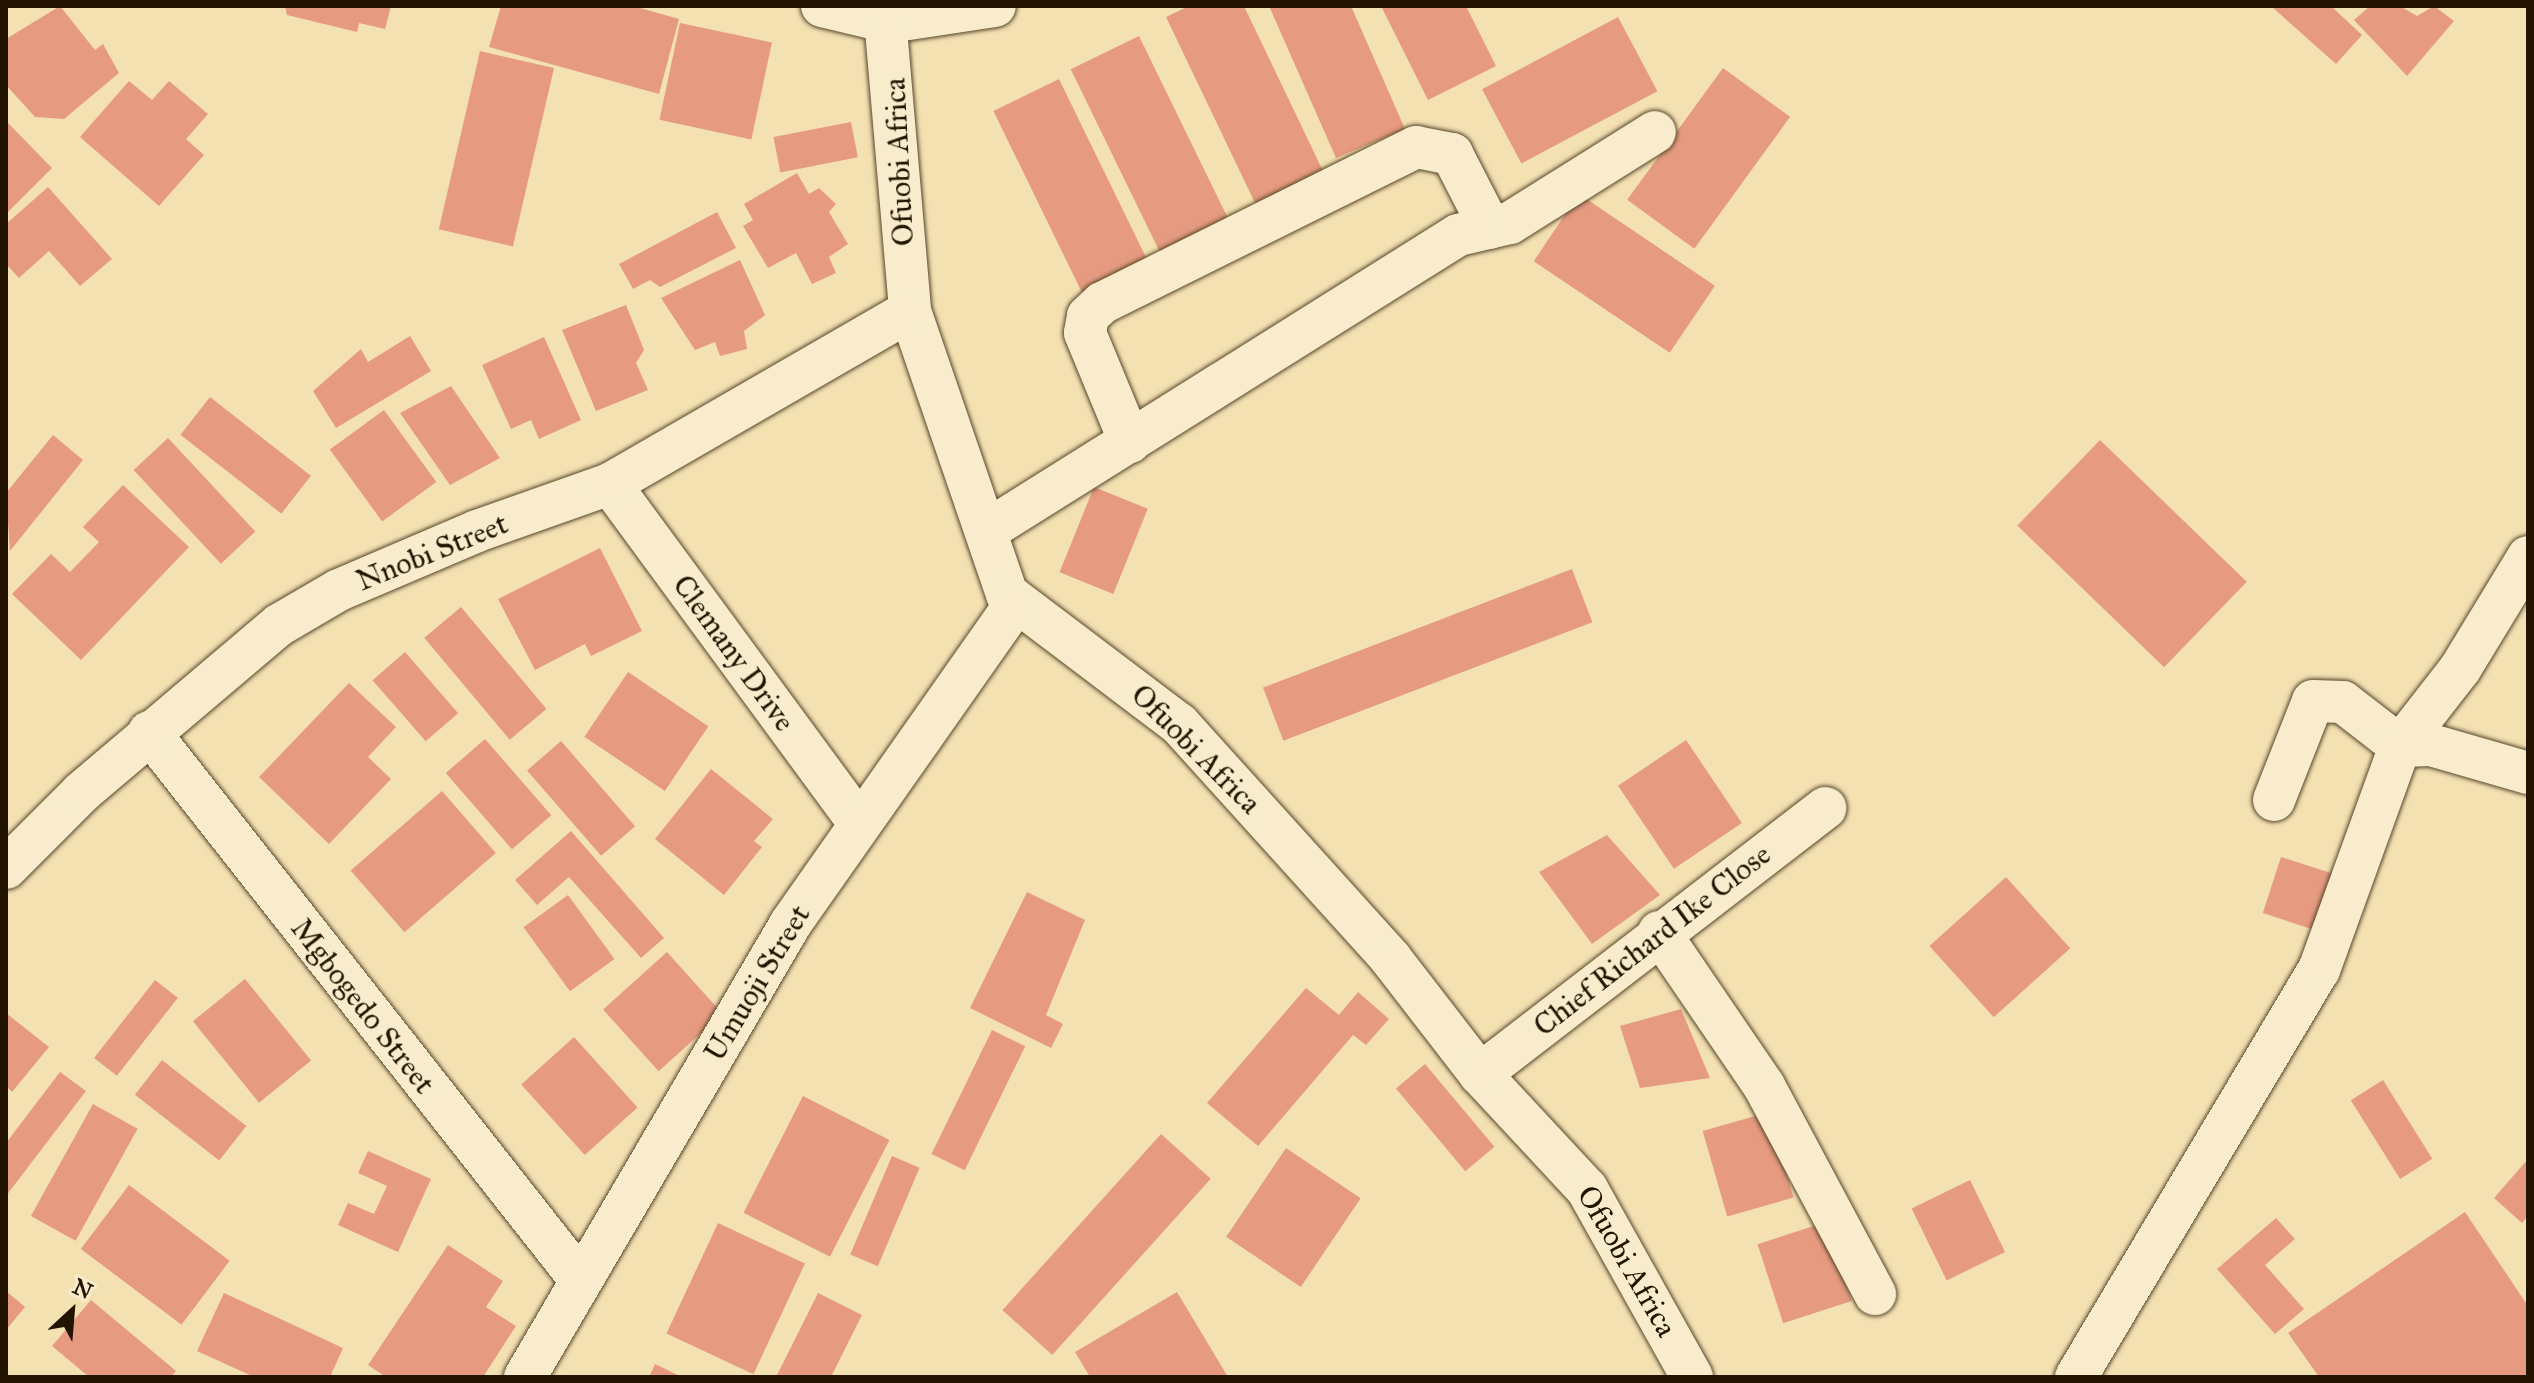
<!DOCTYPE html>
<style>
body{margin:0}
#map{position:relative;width:2534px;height:1383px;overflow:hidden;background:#f4e1b2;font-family:"IM FELL Great Primer",serif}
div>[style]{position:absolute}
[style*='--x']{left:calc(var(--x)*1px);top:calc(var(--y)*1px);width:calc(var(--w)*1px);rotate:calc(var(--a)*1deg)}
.building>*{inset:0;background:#e69b80;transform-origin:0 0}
.roads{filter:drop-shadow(0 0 2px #57472c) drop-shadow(0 0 2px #57472c)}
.minor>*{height:42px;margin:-21px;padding:0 21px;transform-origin:21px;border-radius:21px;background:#f8eccd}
span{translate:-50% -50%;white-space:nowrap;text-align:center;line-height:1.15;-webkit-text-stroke:6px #f8eccd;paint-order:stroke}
.street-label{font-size:30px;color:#231400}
.frame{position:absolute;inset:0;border:8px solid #231400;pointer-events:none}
.north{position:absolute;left:32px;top:1271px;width:80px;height:80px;-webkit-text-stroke:6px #f8eccd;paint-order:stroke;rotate:26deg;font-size:22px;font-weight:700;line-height:32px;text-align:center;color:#231400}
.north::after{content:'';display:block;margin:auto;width:28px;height:36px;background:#231400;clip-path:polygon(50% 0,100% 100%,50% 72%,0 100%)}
</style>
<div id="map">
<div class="building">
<div style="clip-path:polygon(60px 6px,95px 50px,103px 44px,119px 73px,64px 119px,35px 117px,6px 85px,6px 39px)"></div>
<div style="clip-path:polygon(285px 6px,391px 6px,385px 29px,359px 23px,357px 32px,287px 15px)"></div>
<div style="clip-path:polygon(501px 6px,633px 6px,679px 19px,659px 94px,489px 47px)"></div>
<div style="clip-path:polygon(1189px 6px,1244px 6px,1323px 171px,1255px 203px,1166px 17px)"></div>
<div style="clip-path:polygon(1269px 6px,1351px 6px,1405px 129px,1336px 158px)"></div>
<div style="clip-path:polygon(1381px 6px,1466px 6px,1496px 66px,1428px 100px)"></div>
<div style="clip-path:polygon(2271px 6px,2331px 6px,2362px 35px,2336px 64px)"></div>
<div style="clip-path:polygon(2370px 6px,2400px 6px,2417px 16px,2434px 6px,2454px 21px,2407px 76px,2354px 20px)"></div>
<div style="left:1618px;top:17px;width:84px;height:154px;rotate:62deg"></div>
<div style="left:680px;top:23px;width:94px;height:99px;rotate:12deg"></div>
<div style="left:1139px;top:36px;width:209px;height:76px;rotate:64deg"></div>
<div style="left:480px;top:51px;width:76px;height:183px;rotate:13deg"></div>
<div style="left:1723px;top:68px;width:83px;height:163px;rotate:36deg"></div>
<div style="left:1059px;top:79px;width:204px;height:73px;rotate:64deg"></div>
<div style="clip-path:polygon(129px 81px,152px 100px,169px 81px,208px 114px,186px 139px,204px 155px,159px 206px,80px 137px)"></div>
<div style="clip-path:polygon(6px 121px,52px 168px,6px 214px)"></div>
<div style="left:851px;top:122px;width:36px;height:79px;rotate:79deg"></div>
<div style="clip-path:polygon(797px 173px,809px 194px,819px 188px,836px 204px,829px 212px,848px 244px,829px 257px,836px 273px,812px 284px,796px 253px,768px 268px,743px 226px,753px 220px,744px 204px)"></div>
<div style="clip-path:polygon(48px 187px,112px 259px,80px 286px,49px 251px,19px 278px,6px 264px,6px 224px)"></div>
<div style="left:1579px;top:194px;width:164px;height:81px;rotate:34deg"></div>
<div style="clip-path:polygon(717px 212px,736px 248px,660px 287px,650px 280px,633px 289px,619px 264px)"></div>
<div style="clip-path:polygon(740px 260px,765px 315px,744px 331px,747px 349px,720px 356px,715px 342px,695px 350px,661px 298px)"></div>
<div style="clip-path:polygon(626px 305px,644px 350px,636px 363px,648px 390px,596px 411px,562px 330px)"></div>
<div style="clip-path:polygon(410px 336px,431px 371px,336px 428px,313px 391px,361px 349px,368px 362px)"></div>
<div style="clip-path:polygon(544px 337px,581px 420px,539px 439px,531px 420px,511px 429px,482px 365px)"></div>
<div style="clip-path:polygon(451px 386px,500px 458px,450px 485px,400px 413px)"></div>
<div style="left:210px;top:397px;width:128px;height:48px;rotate:38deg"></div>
<div style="left:384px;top:410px;width:89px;height:67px;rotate:54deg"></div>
<div style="clip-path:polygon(53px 435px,83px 460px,10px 551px,6px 493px)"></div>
<div style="left:168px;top:438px;width:128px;height:47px;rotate:47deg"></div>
<div style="left:2100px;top:440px;width:204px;height:119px;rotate:44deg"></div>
<div style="clip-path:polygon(123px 485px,189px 547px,81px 660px,12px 594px,51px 554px,70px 572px,99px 542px,83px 527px)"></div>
<div style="left:1094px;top:487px;width:58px;height:92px;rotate:22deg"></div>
<div style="clip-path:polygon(600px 548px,642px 631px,591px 656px,585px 644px,535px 670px,498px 599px)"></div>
<div style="left:1572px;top:569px;width:57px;height:331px;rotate:69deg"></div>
<div style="left:461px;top:607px;width:133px;height:48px;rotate:50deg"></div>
<div style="left:405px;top:652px;width:81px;height:43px;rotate:49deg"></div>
<div style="left:628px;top:672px;width:97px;height:78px;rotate:34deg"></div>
<div style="clip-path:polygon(349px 683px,396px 727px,368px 757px,391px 779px,329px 844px,259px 777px)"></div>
<div style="left:485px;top:739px;width:101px;height:52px;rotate:49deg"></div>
<div style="left:1686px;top:740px;width:100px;height:82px;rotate:56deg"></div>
<div style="left:561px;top:741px;width:113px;height:45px;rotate:49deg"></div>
<div style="clip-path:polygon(711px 769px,773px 819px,754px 841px,762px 847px,724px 895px,655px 839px)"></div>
<div style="left:442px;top:791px;width:82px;height:121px;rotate:49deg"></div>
<div style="clip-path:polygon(571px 831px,664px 938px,641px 958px,569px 877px,537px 905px,515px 880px)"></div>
<div style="clip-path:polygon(1607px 835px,1660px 895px,1592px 944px,1539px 872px)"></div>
<div style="left:2281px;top:857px;width:57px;height:59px;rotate:18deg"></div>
<div style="left:2006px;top:877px;width:96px;height:103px;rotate:48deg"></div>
<div style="clip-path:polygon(1027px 892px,1085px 920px,1046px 1015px,1063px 1024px,1051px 1048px,970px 1008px)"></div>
<div style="left:568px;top:895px;width:79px;height:55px;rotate:54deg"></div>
<div style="left:667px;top:952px;width:83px;height:86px;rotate:48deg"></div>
<div style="left:245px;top:979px;width:105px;height:67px;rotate:51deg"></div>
<div style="left:155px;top:980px;width:29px;height:99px;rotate:38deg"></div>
<div style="clip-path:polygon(1306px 988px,1339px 1015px,1358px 992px,1389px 1019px,1366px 1045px,1353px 1035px,1258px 1146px,1207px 1103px)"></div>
<div style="clip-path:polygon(1681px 1009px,1710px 1078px,1640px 1088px,1620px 1026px)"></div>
<div style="clip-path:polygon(6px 1013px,49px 1047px,12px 1092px,6px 1086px)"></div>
<div style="left:992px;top:1030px;width:37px;height:138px;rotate:26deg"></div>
<div style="left:574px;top:1037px;width:95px;height:71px;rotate:48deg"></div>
<div style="left:162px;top:1060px;width:107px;height:44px;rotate:38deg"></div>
<div style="left:1425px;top:1064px;width:108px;height:38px;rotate:50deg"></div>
<div style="clip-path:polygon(60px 1072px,86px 1091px,6px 1196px,6px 1143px)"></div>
<div style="left:2383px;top:1080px;width:93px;height:38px;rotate:58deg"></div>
<div style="left:803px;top:1096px;width:97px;height:131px;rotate:27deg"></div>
<div style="left:93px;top:1104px;width:51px;height:128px;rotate:29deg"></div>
<div style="left:1769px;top:1112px;width:89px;height:69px;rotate:74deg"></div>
<div style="left:1161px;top:1134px;width:67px;height:237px;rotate:42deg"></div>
<div style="left:1286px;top:1148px;width:90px;height:107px;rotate:34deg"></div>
<div style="clip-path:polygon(368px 1151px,431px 1179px,398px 1252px,338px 1225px,348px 1203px,374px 1214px,387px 1186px,358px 1173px)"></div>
<div style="left:892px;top:1156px;width:30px;height:107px;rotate:23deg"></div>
<div style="clip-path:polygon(2528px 1159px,2528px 1216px,2522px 1223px,2494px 1198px)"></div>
<div style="left:1970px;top:1180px;width:80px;height:65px;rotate:64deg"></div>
<div style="left:129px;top:1185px;width:126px;height:80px;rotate:37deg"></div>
<div style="clip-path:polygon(2465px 1212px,2528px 1306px,2528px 1377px,2319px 1377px,2288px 1333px)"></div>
<div style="clip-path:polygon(2276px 1218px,2295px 1239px,2265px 1265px,2304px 1309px,2275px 1334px,2217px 1269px)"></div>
<div style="left:1826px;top:1222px;width:83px;height:72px;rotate:72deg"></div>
<div style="left:718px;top:1223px;width:96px;height:122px;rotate:25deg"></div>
<div style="clip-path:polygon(448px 1245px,503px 1281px,486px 1307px,516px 1326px,483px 1377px,386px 1377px,368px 1365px)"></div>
<div style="clip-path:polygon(6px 1291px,25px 1307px,6px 1330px)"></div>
<div style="clip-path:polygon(1177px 1292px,1228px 1377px,1090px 1377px,1075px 1352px)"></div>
<div style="clip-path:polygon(224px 1293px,343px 1348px,330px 1377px,254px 1377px,197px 1351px)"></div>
<div style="clip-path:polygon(818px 1293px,862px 1315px,831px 1377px,776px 1377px)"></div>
<div style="clip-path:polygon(91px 1300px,176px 1371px,171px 1377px,89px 1377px,52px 1346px)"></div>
<div style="clip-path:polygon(655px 1364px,682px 1377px,649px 1377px)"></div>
</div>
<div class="roads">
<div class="minor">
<div style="--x:822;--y:6;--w:69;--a:13.4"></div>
<div style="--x:889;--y:22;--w:107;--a:-8.6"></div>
<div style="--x:884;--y:6;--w:306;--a:85.1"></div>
<div style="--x:910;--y:311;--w:299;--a:71.1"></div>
<div style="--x:1007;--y:594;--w:216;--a:37.1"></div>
<div style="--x:1179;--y:724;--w:316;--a:47.9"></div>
<div style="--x:1391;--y:959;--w:145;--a:52.3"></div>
<div style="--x:1480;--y:1074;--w:157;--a:47.1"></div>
<div style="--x:1587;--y:1189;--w:215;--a:60.8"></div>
<div style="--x:1130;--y:442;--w:118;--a:-112.4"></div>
<div style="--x:1085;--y:333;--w:17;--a:-80"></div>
<div style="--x:1088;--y:316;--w:19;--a:-43"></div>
<div style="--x:1102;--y:303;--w:351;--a:-26.4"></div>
<div style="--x:1416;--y:147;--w:37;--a:11"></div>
<div style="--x:1452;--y:154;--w:83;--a:62.8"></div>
<div style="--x:610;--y:484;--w:418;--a:53.7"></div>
<div style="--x:986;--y:531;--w:557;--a:-32.09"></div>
<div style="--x:1458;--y:235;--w:53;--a:-13"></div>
<div style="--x:1510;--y:223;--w:171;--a:-32.1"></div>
<div style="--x:149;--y:732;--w:695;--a:51.78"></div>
<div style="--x:2274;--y:800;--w:106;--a:-68.5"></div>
<div style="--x:2313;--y:701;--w:30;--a:2"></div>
<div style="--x:2343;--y:702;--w:72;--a:37.7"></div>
<div style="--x:2400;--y:746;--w:31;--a:-2"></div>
<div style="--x:2431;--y:745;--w:101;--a:16.1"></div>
<div style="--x:6;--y:868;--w:107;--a:-45"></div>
<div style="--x:82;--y:792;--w:258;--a:-40.3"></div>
<div style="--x:279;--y:625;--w:69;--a:-30.3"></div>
<div style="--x:339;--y:590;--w:150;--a:-23.1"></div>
<div style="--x:477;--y:531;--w:141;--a:-19.5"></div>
<div style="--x:610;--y:484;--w:346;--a:-30"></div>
<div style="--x:1659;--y:932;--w:186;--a:55.7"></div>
<div style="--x:1764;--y:1086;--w:236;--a:61.9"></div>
<div style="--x:1480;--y:1074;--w:436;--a:-37.6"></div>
<div style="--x:525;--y:1377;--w:526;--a:-59.63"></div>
<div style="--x:791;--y:923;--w:388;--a:-54.9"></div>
<div style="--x:2076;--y:1377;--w:474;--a:-59.2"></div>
<div style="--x:2319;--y:970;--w:238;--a:-70.1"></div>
<div style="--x:2400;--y:746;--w:98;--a:-52.1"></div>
<div style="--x:2460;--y:669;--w:131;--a:-58.7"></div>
</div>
</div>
<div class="street-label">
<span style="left:899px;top:162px;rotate:-93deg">Ofuobi Africa</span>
<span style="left:432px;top:552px;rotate:-22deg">Nnobi Street</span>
<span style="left:734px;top:653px;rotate:54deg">Clemany Drive</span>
<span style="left:1196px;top:749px;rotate:45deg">Ofuobi Africa</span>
<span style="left:1652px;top:940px;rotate:-38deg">Chief Richard Ike Close</span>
<span style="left:757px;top:983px;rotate:-59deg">Umuoji Street</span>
<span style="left:363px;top:1006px;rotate:52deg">Mgbogedo Street</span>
<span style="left:1627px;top:1261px;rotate:60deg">Ofuobi Africa</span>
</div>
<div class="frame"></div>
<div class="north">N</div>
</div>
